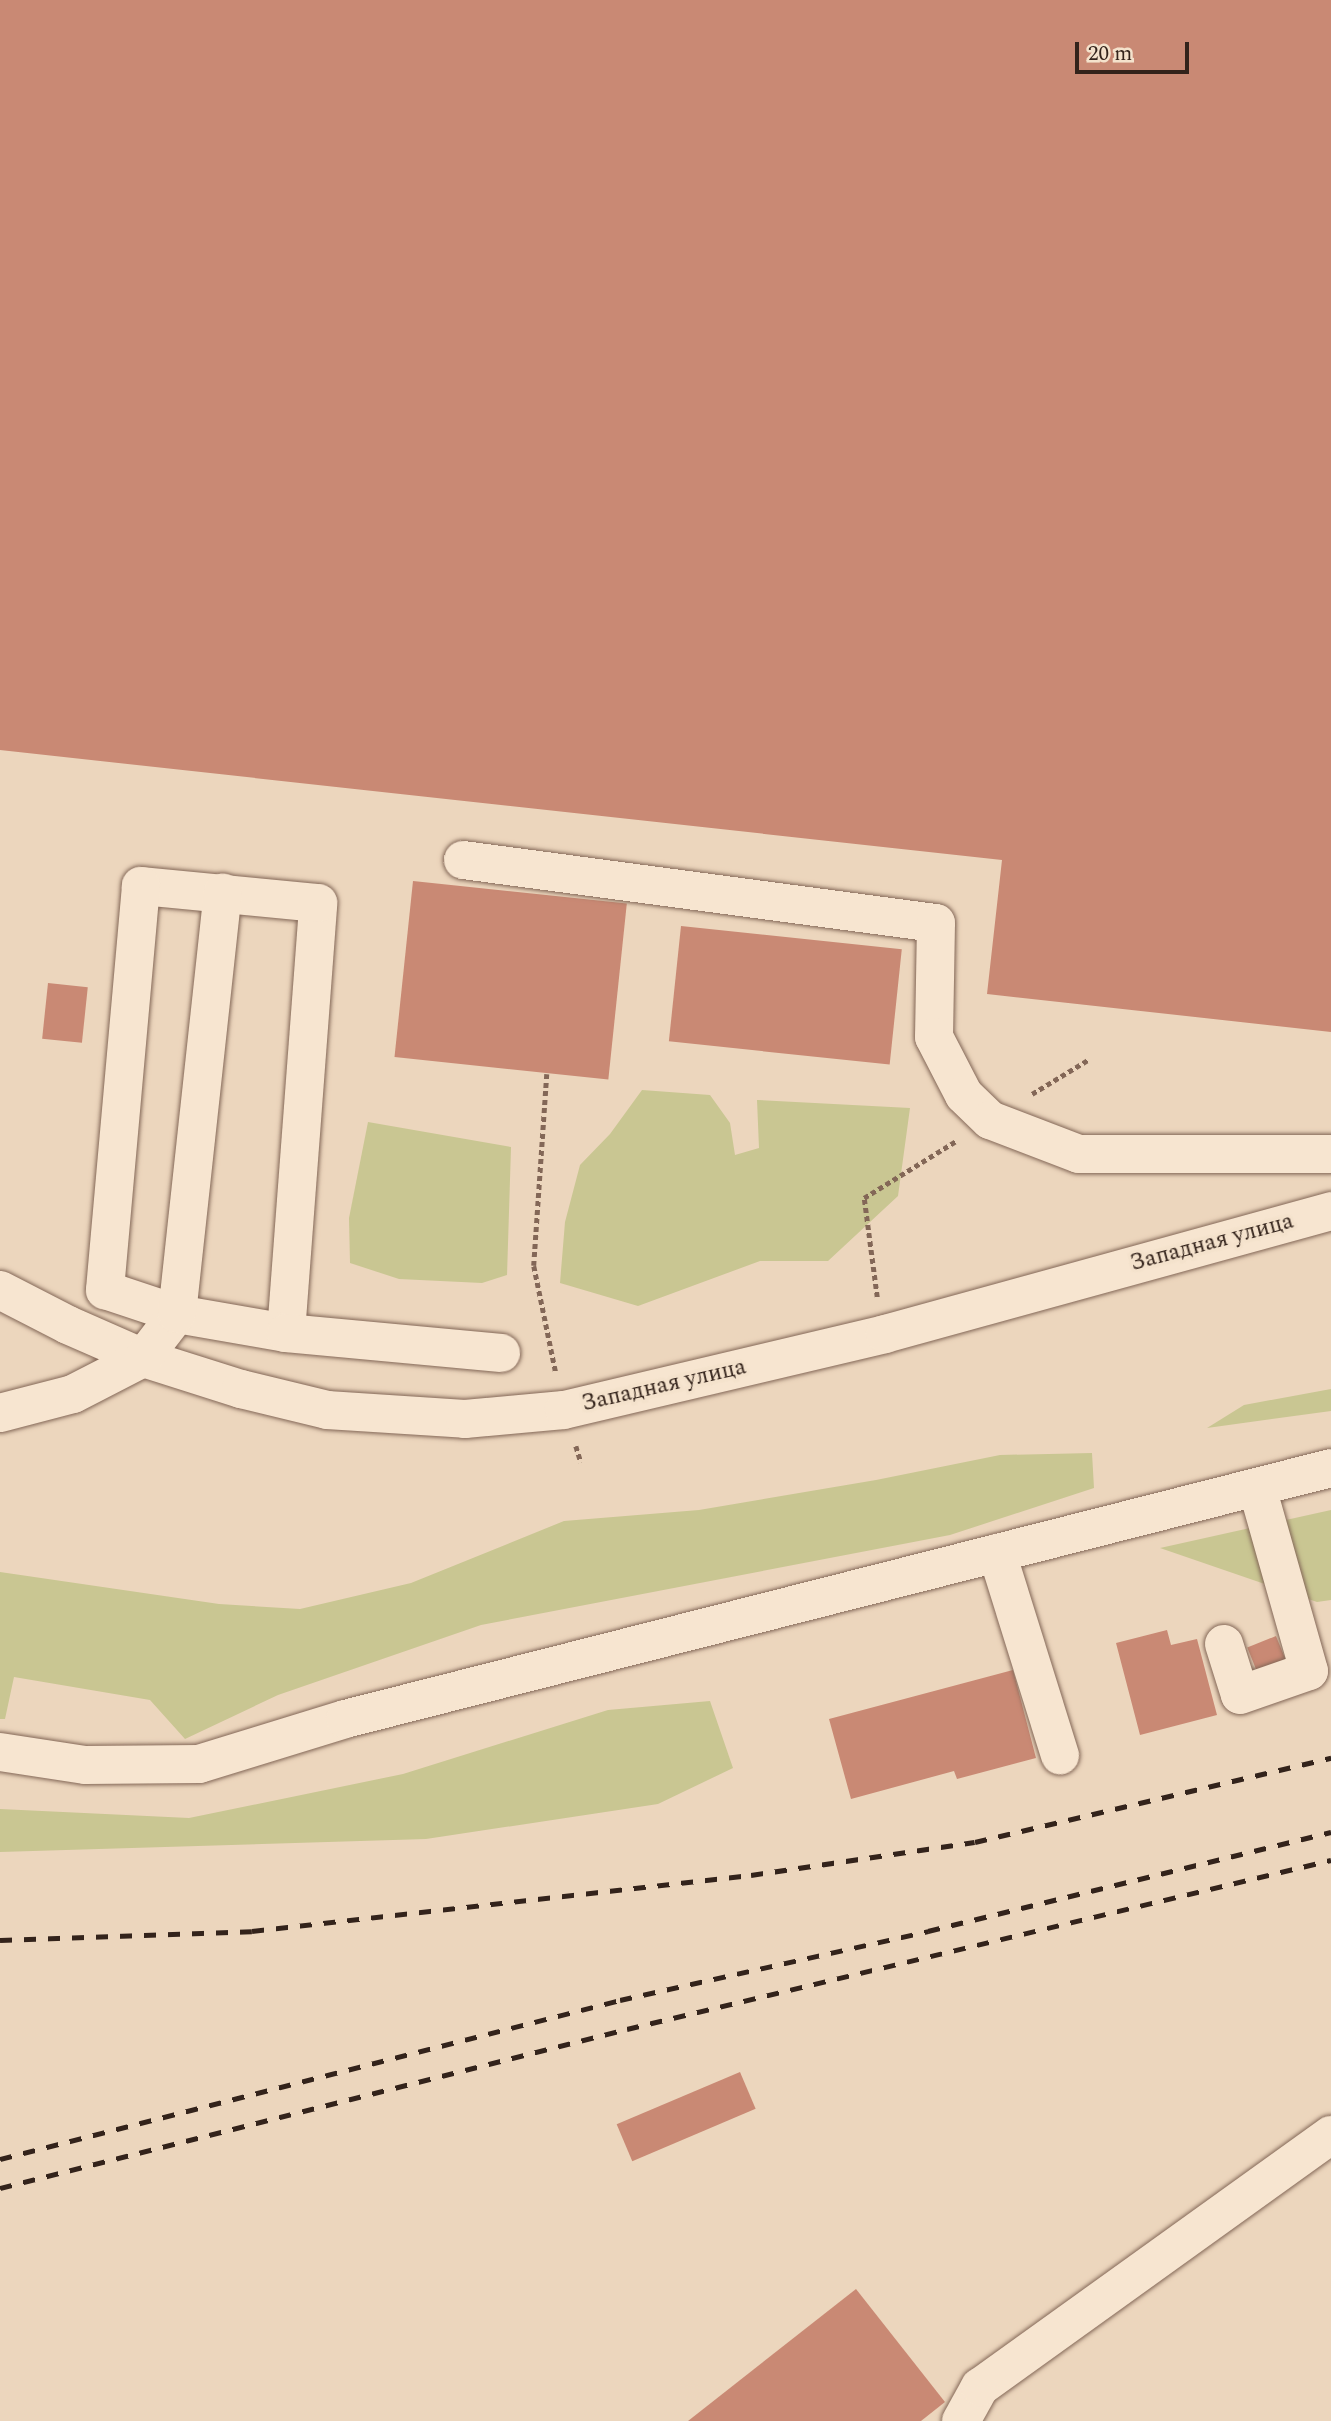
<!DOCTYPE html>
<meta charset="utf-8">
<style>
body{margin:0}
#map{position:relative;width:1331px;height:2421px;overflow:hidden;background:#ecd6bd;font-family:Spectral,serif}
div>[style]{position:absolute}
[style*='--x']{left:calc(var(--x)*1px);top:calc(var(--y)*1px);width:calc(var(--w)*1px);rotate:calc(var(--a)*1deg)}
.green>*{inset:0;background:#c9c692}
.building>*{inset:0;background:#c98974;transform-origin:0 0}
.path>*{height:4.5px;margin-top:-2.25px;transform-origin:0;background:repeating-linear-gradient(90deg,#836757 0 5px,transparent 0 8.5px)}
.roads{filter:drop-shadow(0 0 2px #836757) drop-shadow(0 0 2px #836757)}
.minor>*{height:38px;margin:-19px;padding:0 19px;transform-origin:19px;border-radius:19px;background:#f7e5d0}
.rail>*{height:5px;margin-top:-2.5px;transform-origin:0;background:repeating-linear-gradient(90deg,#33231b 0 12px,transparent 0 24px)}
span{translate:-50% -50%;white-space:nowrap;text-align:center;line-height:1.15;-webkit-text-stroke:7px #f4e2cc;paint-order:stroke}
.street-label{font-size:23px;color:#33231b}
.scale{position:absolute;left:1075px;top:42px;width:114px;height:32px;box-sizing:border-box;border:4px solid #33231b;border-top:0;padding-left:9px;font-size:21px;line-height:24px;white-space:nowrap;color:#33231b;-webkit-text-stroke:5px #f4e2cc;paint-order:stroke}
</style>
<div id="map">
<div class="green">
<div style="clip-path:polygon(642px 1090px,710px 1095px,730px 1123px,735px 1155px,759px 1148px,757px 1100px,910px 1108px,898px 1196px,828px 1261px,760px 1261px,638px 1306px,560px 1283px,565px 1222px,580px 1165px,610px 1134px)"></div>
<div style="clip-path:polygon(368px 1122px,511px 1147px,507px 1275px,482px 1283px,399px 1279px,350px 1263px,349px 1218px)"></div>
<div style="clip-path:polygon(1331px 1389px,1331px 1411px,1207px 1428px,1244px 1405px)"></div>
<div style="clip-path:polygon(1092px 1453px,1094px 1488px,950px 1535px,481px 1625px,278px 1695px,185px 1739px,150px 1700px,14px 1677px,5px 1719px,0 1719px,0 1572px,219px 1604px,300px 1609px,411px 1583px,564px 1521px,699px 1510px,876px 1480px,1000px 1455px)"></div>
<div style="clip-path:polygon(1331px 1510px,1331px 1600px,1317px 1602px,1160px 1548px)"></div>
<div style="clip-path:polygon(710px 1701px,733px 1768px,658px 1804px,426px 1839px,0 1852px,0 1809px,189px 1818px,403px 1774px,608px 1710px)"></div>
</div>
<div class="building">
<div style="clip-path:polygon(0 0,1331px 0,1331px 1032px,987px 994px,1002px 860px,0 750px)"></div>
<div style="left:413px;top:881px;width:215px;height:177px;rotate:6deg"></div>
<div style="left:681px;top:926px;width:222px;height:116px;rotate:6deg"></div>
<div style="left:48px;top:983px;width:40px;height:56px;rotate:6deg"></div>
<div style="clip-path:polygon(1167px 1630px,1171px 1645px,1197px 1639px,1217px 1715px,1140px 1735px,1116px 1643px)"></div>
<div style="left:1276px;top:1636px;width:31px;height:31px;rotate:68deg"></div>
<div style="clip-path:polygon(1013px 1670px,1036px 1758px,957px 1779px,954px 1771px,851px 1799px,829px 1719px)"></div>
<div style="left:740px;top:2072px;width:40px;height:134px;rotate:67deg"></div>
<div style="clip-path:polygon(856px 2289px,945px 2402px,921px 2421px,688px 2421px)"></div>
</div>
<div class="path">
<div style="--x:547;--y:1074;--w:192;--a:93.9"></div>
<div style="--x:534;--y:1266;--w:109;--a:78.4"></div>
<div style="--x:1032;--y:1094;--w:66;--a:-31.3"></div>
<div style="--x:877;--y:1297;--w:100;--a:-97.5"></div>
<div style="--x:864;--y:1198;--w:108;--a:-31.8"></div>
<div style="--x:576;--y:1446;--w:17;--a:73"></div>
</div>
<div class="roads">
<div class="minor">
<div style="--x:463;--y:860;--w:477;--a:7.6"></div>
<div style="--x:936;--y:923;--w:114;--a:91"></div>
<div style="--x:934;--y:1037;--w:65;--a:62.7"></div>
<div style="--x:964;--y:1095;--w:36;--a:44"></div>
<div style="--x:990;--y:1120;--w:95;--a:20.9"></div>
<div style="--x:1079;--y:1154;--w:252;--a:0"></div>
<div style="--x:0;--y:1290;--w:76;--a:27.2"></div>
<div style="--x:68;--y:1325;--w:82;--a:23.7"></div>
<div style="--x:143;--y:1358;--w:103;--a:17.6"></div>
<div style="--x:241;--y:1389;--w:89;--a:13.7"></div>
<div style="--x:327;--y:1410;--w:138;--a:3.7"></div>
<div style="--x:465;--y:1419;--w:99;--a:-5.2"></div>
<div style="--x:564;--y:1410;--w:330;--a:-13.3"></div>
<div style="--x:885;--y:1334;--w:463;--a:-15.4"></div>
<div style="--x:286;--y:1333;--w:431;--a:-85.7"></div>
<div style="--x:318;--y:903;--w:178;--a:-174.5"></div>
<div style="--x:141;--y:886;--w:406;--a:95.1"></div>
<div style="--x:105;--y:1290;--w:76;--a:18.4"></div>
<div style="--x:177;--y:1314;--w:111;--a:9.9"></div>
<div style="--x:286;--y:1333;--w:216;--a:5.3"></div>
<div style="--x:0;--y:1413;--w:75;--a:-14.6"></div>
<div style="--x:73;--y:1394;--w:79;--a:-27.2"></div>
<div style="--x:143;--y:1358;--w:56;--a:-52.3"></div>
<div style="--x:177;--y:1314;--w:424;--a:-83.8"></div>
<div style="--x:997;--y:1553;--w:212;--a:72.7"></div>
<div style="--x:1224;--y:1644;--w:53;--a:72.6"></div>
<div style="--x:1240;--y:1695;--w:73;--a:-19.2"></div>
<div style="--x:1309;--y:1671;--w:191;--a:-105.8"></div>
<div style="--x:0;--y:1752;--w:86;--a:8.7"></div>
<div style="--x:85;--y:1765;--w:114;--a:-0.5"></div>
<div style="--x:199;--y:1764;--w:153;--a:-17.1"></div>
<div style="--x:345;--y:1719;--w:1017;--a:-14.28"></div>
<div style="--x:961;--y:2421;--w:39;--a:-61"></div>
<div style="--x:980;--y:2387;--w:432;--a:-35.7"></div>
</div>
</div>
<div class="rail">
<div style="--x:0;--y:1940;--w:252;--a:-2"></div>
<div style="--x:252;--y:1931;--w:502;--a:-6.4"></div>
<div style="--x:751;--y:1875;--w:226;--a:-8.4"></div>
<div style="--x:975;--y:1842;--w:366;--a:-13.3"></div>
<div style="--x:0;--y:2159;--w:640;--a:-14.38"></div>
<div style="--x:620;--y:2000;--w:316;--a:-12.6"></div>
<div style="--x:928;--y:1931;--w:415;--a:-13.8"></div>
<div style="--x:0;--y:2188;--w:647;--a:-14.23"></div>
<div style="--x:627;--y:2029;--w:724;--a:-13.5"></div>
</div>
<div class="street-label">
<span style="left:1212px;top:1243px;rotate:-15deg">Западная улица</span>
<span style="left:664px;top:1386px;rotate:-13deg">Западная улица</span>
</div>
<div class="scale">20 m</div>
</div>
